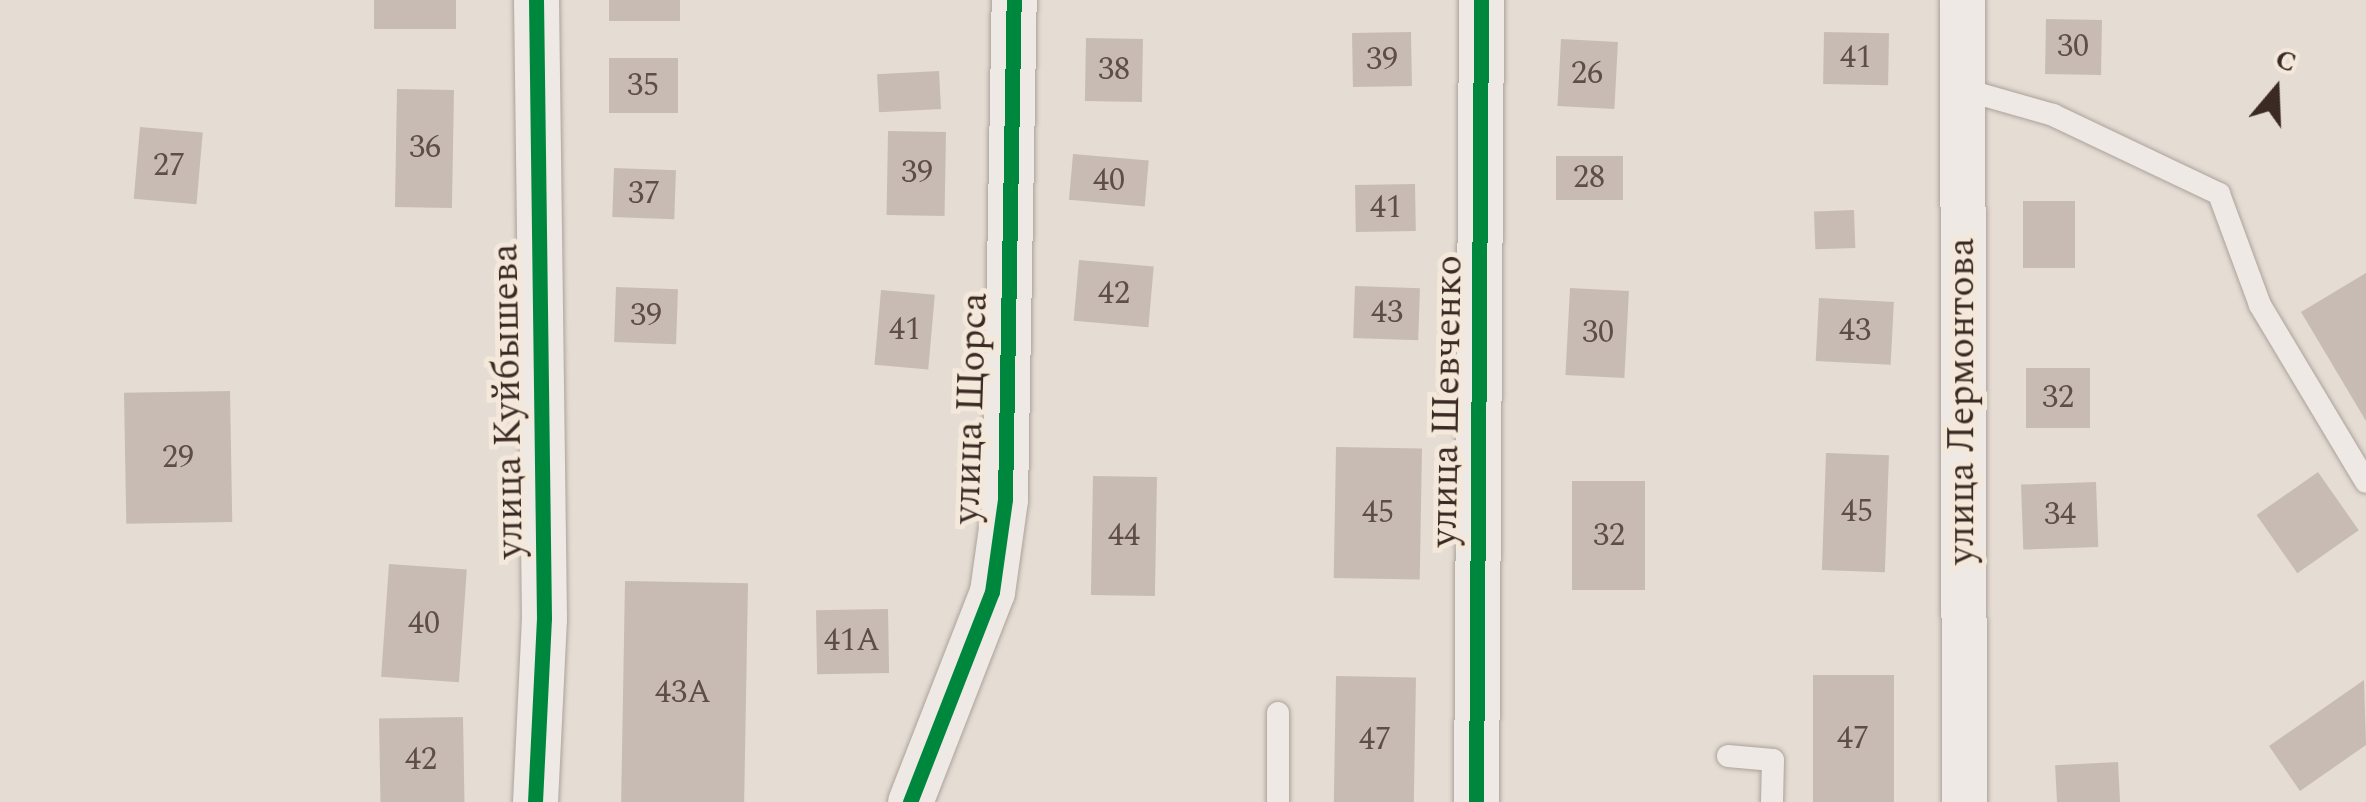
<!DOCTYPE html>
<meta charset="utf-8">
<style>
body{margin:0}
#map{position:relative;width:2366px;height:802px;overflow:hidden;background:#e5dcd3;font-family:Spectral,serif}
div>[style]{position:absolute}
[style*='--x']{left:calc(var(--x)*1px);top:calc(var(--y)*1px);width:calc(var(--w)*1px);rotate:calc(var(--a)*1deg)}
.building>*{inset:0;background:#c8bbb4;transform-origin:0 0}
.roads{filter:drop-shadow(0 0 2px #aba29b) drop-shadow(0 0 2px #aba29b)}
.lane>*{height:22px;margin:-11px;padding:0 11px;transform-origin:11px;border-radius:11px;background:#eee9e4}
.street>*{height:45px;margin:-22.5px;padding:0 22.5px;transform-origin:22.5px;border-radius:22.5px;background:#eee9e4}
.cycleway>*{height:15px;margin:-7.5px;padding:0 7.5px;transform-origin:7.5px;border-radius:7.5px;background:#00873e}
span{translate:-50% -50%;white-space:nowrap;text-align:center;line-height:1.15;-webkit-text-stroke:10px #f4e8db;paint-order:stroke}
.number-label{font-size:32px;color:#5e4e47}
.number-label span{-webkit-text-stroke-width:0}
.street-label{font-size:38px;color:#3a2a23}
.north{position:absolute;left:2226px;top:40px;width:100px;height:100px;-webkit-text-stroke:8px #f4e8db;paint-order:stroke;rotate:19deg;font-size:28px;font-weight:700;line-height:40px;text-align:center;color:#3a2a23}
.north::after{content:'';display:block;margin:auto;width:35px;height:45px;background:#3a2a23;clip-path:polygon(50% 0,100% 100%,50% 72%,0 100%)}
</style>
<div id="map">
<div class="building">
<div style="left:374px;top:0;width:82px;height:29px"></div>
<div style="left:609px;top:0;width:71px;height:21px"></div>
<div style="left:2046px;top:19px;width:56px;height:55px;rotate:1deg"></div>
<div style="left:1411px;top:32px;width:54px;height:59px;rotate:89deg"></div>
<div style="left:1824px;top:32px;width:65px;height:52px;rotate:1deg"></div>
<div style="left:1086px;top:38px;width:57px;height:63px;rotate:1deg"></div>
<div style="left:1561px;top:39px;width:57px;height:67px;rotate:3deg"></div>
<div style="left:609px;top:58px;width:69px;height:55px"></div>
<div style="left:939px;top:71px;width:38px;height:62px;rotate:87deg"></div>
<div style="left:397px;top:89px;width:57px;height:118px;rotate:1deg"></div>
<div style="left:140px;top:127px;width:63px;height:72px;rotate:5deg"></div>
<div style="left:888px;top:131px;width:58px;height:84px;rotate:1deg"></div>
<div style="left:1073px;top:154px;width:76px;height:46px;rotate:5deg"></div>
<div style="left:1556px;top:156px;width:67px;height:44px"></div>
<div style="left:614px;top:168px;width:62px;height:49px;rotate:2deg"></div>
<div style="left:1415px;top:184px;width:47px;height:60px;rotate:89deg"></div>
<div style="left:2075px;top:201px;width:67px;height:52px;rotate:90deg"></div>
<div style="left:1854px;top:210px;width:38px;height:40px;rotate:88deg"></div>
<div style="left:1079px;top:260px;width:75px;height:61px;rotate:5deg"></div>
<div style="clip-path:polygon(2366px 273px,2366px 421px,2301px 312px)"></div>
<div style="left:1355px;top:286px;width:65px;height:52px;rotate:2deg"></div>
<div style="left:616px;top:287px;width:62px;height:55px;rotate:2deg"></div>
<div style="left:1570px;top:288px;width:59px;height:87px;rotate:3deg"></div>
<div style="left:881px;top:290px;width:54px;height:75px;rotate:5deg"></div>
<div style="left:1819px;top:298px;width:75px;height:63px;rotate:3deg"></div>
<div style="left:2026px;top:368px;width:64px;height:60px"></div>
<div style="left:230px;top:391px;width:131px;height:106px;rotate:89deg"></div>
<div style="left:1336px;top:447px;width:86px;height:131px;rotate:1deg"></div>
<div style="left:1826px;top:453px;width:63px;height:117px;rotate:2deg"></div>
<div style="left:2318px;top:472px;width:71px;height:75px;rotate:55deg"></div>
<div style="left:1093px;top:476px;width:64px;height:119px;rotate:1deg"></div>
<div style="left:1572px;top:481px;width:73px;height:109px"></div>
<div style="left:2096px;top:482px;width:65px;height:75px;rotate:88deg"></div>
<div style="left:389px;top:564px;width:78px;height:113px;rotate:4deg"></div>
<div style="left:625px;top:581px;width:123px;height:221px;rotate:1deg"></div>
<div style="left:888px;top:609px;width:64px;height:72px;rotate:89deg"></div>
<div style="left:1813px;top:675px;width:81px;height:127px"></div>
<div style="left:1336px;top:676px;width:80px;height:126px;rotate:1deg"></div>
<div style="clip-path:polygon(2364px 680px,2366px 745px,2300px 791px,2269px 746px)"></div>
<div style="left:463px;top:717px;width:85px;height:84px;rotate:89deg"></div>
<div style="left:2118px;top:762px;width:40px;height:63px;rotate:87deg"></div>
</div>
<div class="roads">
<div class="lane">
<div style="--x:1962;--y:89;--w:95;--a:15.9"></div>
<div style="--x:2053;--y:115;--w:184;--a:25.4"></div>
<div style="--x:2219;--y:194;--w:118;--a:69.7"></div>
<div style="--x:2260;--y:305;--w:206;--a:59.1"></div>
<div style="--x:1278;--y:713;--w:89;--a:90"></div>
<div style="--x:1728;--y:756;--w:45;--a:5.1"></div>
<div style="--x:1773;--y:760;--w:42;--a:91.4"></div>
</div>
<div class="street">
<div style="--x:1962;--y:0;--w:802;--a:89.86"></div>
<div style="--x:535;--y:802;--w:184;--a:-87.2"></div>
<div style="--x:544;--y:618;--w:618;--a:-90.74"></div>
<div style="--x:910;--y:802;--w:225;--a:-68.7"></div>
<div style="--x:992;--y:592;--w:94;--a:-82"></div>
<div style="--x:1005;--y:499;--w:499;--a:-89"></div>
<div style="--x:1476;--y:802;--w:802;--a:-89.64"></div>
</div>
</div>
<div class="cycleway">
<div style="--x:535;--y:802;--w:184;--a:-87.2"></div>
<div style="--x:544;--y:618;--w:618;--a:-90.74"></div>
<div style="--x:910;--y:802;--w:225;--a:-68.7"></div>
<div style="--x:992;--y:592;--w:94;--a:-82"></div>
<div style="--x:1005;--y:499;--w:499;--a:-89"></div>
<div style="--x:1476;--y:802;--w:802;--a:-89.64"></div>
</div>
<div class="number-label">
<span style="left:2073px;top:47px">30</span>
<span style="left:1856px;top:58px">41</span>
<span style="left:1382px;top:60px">39</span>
<span style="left:1114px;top:70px">38</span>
<span style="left:1587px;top:74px">26</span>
<span style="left:643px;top:86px">35</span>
<span style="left:425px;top:148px">36</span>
<span style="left:169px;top:166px">27</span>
<span style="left:917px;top:173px">39</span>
<span style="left:1589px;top:178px">28</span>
<span style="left:1109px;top:181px">40</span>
<span style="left:644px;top:194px">37</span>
<span style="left:1386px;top:208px">41</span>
<span style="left:1114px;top:294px">42</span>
<span style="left:1387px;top:313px">43</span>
<span style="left:646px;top:316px">39</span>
<span style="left:905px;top:330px">41</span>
<span style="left:1855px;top:331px">43</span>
<span style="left:1598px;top:333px">30</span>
<span style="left:2058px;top:398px">32</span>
<span style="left:178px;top:458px">29</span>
<span style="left:1857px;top:512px">45</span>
<span style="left:1378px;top:513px">45</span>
<span style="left:2060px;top:515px">34</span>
<span style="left:1124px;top:536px">44</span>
<span style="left:1609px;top:536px">32</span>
<span style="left:424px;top:624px">40</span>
<span style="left:852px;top:641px">41А</span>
<span style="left:683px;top:693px">43А</span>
<span style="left:1853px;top:739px">47</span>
<span style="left:1375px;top:740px">47</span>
<span style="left:421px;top:760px">42</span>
</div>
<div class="street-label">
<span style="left:509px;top:401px;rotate:-91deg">улица Куйбышева</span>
<span style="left:1448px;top:401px;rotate:-89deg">улица Шевченко</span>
<span style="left:1963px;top:401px;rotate:-90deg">улица Лермонтова</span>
<span style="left:972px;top:408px;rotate:-88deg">улица Щорса</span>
</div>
<div class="north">С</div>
</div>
